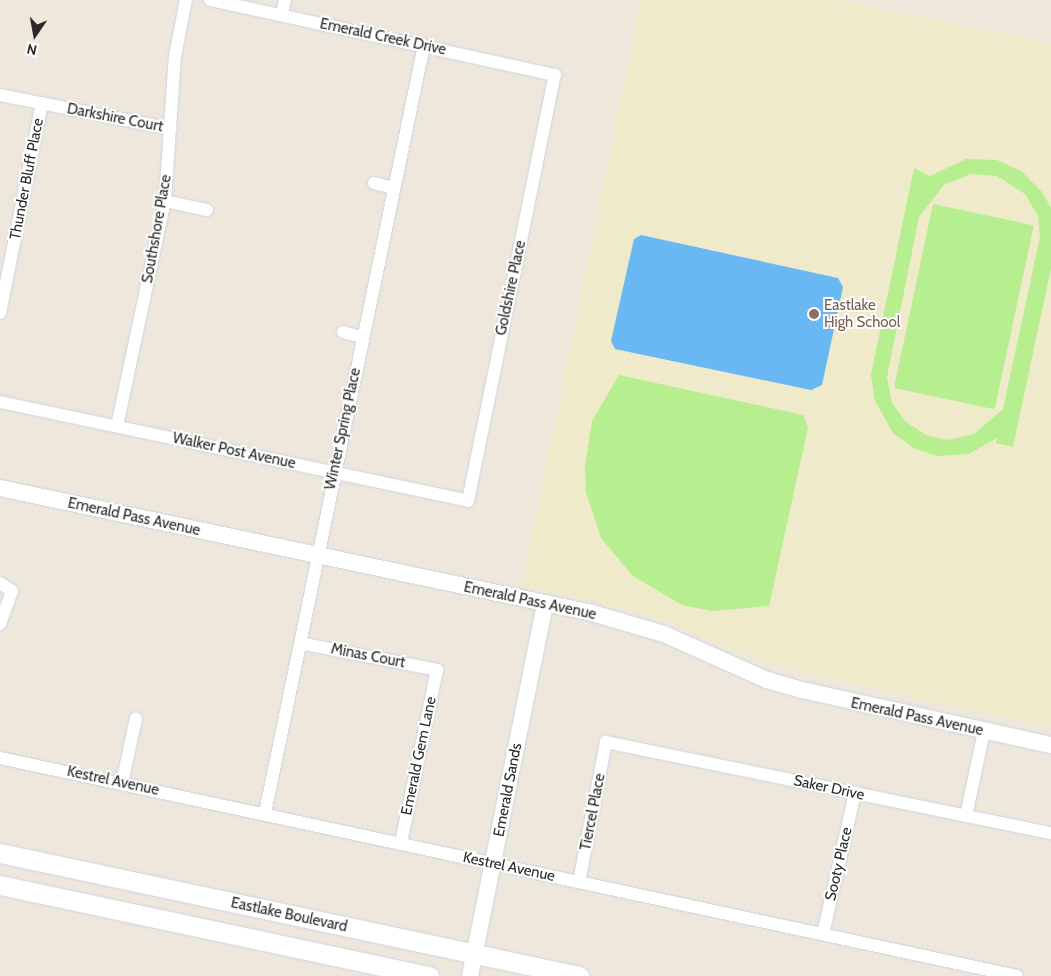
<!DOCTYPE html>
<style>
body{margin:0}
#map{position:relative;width:1051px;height:976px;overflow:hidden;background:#ede8db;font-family:Cabin,sans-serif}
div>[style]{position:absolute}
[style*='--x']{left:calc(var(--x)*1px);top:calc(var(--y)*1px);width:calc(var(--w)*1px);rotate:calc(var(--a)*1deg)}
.education>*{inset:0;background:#efeaca}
.pitch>*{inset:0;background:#b6ee90;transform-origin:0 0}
.water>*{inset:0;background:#69b8f4}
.roads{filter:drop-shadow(0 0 1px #d0d1e4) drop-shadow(0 0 1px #d0d1e4)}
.minor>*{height:12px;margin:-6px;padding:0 6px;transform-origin:6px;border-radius:6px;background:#fff}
.tertiary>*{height:16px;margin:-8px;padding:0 8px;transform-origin:8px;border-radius:8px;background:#fff}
.secondary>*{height:19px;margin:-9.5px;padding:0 9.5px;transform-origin:9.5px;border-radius:9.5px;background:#fff}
.dots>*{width:14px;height:14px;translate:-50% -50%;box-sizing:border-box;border:2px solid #fff;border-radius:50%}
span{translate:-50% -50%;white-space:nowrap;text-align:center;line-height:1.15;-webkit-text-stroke:4px #fff;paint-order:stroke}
.street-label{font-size:15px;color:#2a2a2a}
.education-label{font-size:15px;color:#785e54}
.left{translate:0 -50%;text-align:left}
.north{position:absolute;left:10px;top:10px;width:50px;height:50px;-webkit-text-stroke:4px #fff;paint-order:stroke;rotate:192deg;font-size:14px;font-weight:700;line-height:20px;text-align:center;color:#2a2a2a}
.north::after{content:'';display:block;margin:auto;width:18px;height:22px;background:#2a2a2a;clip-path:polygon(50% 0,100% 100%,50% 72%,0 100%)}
</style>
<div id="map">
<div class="education">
<div style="clip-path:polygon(641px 0,835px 0,1051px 43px,1051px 728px,792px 670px,726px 648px,668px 620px,522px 585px)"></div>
</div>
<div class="pitch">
<div style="clip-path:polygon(evenodd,966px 159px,997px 160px,1022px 172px,1042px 192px,1051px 208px,1051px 268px,1013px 447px,996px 443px,997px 438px,969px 454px,937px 456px,914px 448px,893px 433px,875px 401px,871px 375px,914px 168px,930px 176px,966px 159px,971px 174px,997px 176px,1025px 194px,1038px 216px,1040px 237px,1003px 409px,974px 434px,947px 440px,926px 435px,906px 422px,892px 403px,887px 377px,919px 217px,944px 185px,971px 174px)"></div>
<div style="left:933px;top:204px;width:103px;height:188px;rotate:12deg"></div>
<div style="clip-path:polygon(619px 375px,803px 415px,808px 428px,769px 606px,712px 611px,682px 605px,633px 576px,601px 538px,586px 492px,585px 467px,592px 421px)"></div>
</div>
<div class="water">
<div style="clip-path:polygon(641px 235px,838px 278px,843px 287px,822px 385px,811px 390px,615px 349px,611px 341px,634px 239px)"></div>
</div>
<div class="roads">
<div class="minor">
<div style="--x:282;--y:15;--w:15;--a:-79"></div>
<div style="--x:0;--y:95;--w:174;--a:11.2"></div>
<div style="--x:374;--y:183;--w:21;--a:14"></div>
<div style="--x:165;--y:201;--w:43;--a:12.1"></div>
<div style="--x:0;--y:313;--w:214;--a:-78.7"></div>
<div style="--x:343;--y:332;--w:20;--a:15"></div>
<div style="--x:0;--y:402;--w:478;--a:11.9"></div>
<div style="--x:468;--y:501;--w:435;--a:-78.5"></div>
<div style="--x:555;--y:75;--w:353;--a:-167.7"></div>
<div style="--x:117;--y:426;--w:230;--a:-78"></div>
<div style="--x:165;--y:201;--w:145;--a:-86.1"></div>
<div style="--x:175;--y:56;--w:57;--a:-78.9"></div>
<div style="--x:0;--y:583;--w:14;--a:34"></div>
<div style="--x:12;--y:591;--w:35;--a:110"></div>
<div style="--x:300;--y:643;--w:140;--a:11.1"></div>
<div style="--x:437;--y:670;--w:177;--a:101.8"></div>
<div style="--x:0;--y:758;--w:1040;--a:12.1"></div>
<div style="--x:122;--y:783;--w:66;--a:-77.8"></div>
<div style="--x:265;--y:813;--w:784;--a:-78.3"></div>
<div style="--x:966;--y:816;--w:87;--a:-78"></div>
<div style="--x:579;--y:882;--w:143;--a:-79.1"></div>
<div style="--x:606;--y:742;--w:454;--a:11.6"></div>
<div style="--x:823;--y:934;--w:145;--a:-77.2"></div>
</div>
<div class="tertiary">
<div style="--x:0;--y:488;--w:605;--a:11.92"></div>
<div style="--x:592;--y:613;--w:75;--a:16.3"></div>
<div style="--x:664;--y:634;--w:113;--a:24.1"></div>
<div style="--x:767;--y:680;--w:36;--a:16"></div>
<div style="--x:802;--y:690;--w:255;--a:12.5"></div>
<div style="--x:470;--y:976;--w:380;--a:-78.6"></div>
</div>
<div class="secondary">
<div style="--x:0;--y:853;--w:592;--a:11.99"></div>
<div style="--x:0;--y:885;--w:439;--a:12"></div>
</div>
</div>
<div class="dots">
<div style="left:814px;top:314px;background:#8d6e63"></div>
</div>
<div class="street-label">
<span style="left:383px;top:37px;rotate:12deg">Emerald Creek Drive</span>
<span style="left:115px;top:118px;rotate:11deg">Darkshire Court</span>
<span style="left:27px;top:179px;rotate:-79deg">Thunder Bluff Place</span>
<span style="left:157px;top:229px;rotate:-80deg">Southshore Place</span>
<span style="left:511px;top:288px;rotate:-78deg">Goldshire Place</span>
<span style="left:343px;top:429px;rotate:-78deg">Winter Spring Place</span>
<span style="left:234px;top:451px;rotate:12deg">Walker Post Avenue</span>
<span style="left:134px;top:517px;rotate:12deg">Emerald Pass Avenue</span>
<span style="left:530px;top:601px;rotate:12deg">Emerald Pass Avenue</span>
<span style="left:368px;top:656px;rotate:11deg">Minas Court</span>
<span style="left:917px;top:717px;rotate:12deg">Emerald Pass Avenue</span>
<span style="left:419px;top:756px;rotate:-78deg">Emerald Gem Lane</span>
<span style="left:113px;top:781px;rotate:12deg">Kestrel Avenue</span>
<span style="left:829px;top:788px;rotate:12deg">Saker Drive</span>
<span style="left:508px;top:790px;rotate:-79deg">Emerald Sands</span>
<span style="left:593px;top:812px;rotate:-79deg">Tiercel Place</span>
<span style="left:839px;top:864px;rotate:-77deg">Sooty Place</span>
<span style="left:509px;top:867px;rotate:12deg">Kestrel Avenue</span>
<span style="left:289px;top:915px;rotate:12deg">Eastlake Boulevard</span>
</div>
<div class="education-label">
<span class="left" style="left:824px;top:314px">Eastlake<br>High School</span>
</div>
<div class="north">N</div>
</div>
